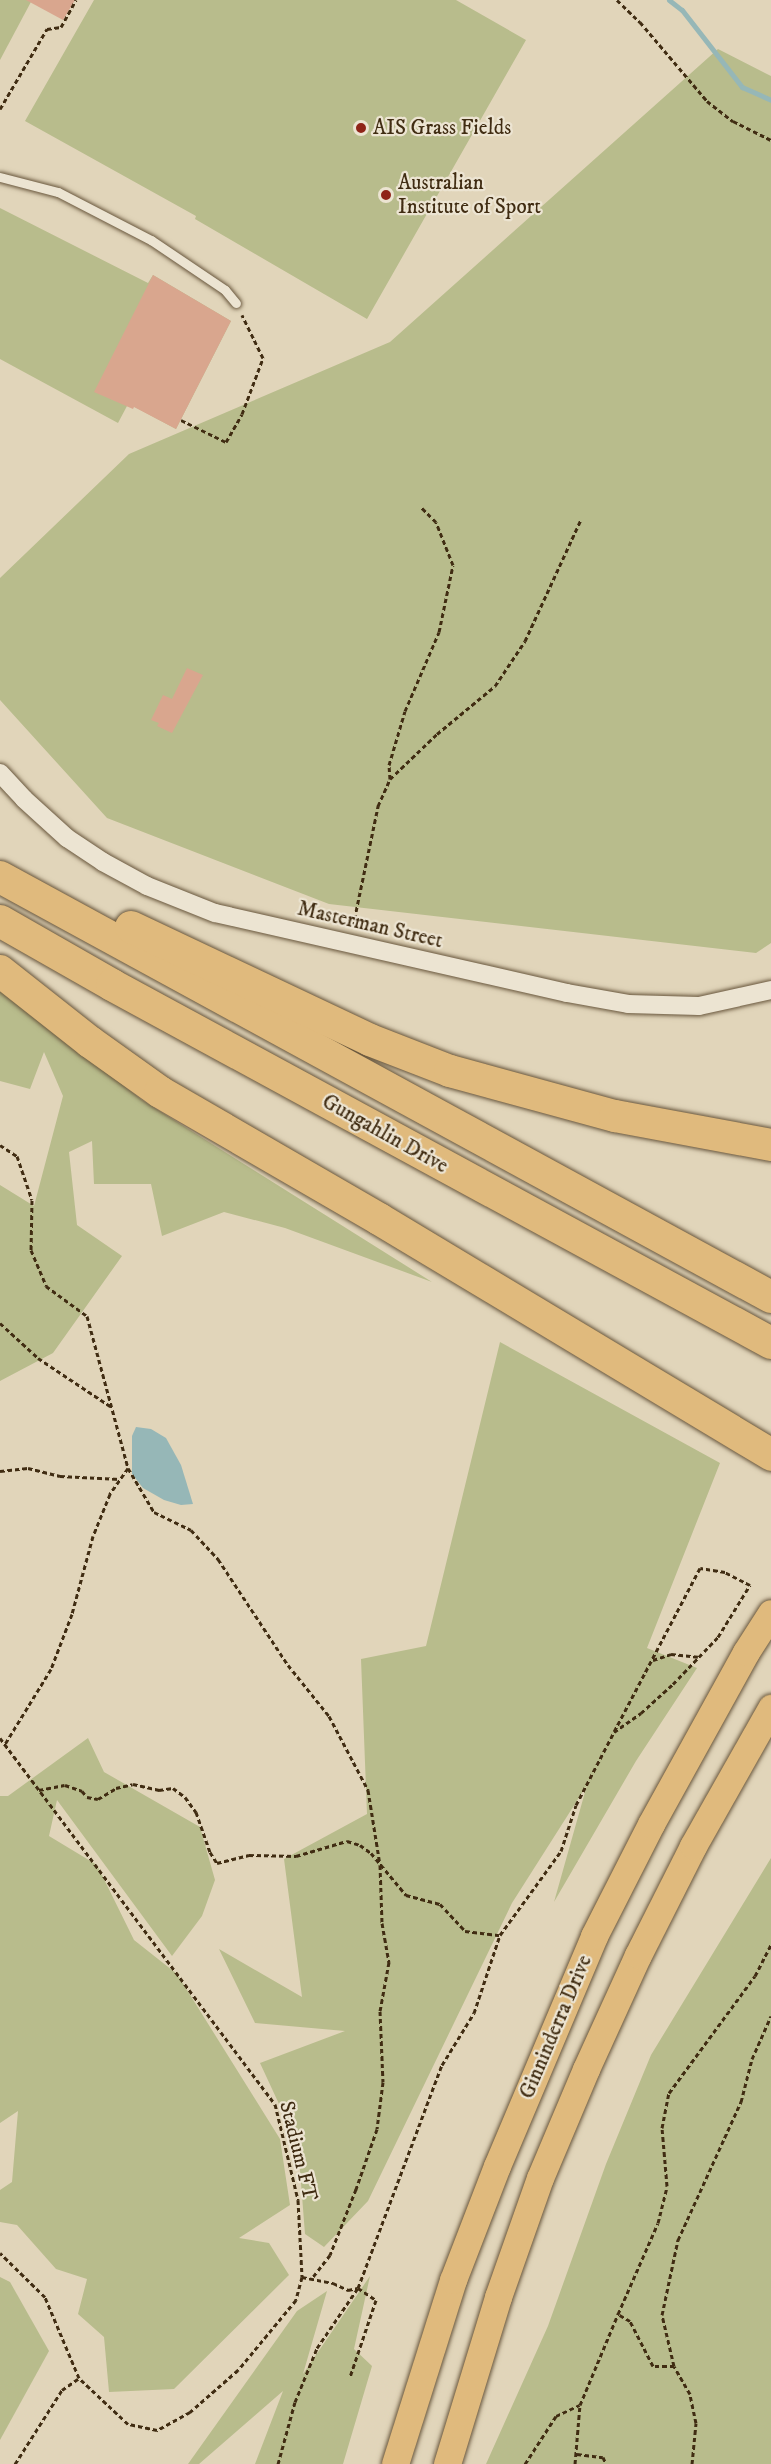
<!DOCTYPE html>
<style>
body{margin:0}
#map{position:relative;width:771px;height:2464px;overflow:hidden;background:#e1d5ba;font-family:"IM FELL DW Pica",serif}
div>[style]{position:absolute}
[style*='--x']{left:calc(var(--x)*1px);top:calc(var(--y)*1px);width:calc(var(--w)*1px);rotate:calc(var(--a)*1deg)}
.green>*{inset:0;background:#b8bc8c}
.water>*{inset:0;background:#96b7b7}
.stream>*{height:5px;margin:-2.5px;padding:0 2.5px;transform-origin:2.5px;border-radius:2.5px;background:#96b7b7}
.building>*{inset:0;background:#d9a68e}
.path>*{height:3px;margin-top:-1.5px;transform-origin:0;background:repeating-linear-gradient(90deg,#402c12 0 4.5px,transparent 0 7.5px)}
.roads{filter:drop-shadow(0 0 2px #68563c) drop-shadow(0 0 2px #68563c)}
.lane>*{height:9px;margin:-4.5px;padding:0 4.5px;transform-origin:4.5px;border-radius:4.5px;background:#ece4d2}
.street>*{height:18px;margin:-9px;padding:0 9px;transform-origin:9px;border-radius:9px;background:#ece4d2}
.primary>*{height:27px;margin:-13.5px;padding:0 13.5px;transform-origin:13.5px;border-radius:13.5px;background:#e0ba7d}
.highway>*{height:32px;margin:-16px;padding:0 16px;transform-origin:16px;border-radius:16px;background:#e0ba7d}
.dots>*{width:16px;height:16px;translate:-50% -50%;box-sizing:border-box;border:3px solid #ece4d2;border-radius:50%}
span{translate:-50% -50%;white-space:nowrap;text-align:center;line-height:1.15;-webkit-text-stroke:4.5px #ece4d2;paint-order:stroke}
.poi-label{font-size:21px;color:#402c12}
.left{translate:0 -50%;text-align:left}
.street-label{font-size:21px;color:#402c12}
</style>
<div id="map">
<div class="green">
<div style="clip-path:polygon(0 0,32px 0,0 60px)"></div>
<div style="clip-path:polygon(94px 0,456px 0,526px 40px,367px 319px,195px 219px,196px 216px,25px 121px)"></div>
<div style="clip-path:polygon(718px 49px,771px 76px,771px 943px,756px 953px,329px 904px,107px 818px,0 700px,0 578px,129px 454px,390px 342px)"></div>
<div style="clip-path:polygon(0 208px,148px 283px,153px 275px,231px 321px,176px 429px,135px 407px,127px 406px,118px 423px,0 359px)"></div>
<div style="clip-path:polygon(0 988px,142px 1100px,432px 1282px,285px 1228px,224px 1212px,162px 1236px,151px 1184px,94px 1184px,92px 1141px,69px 1152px,77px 1225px,122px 1256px,53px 1353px,0 1381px,0 1185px,34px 1206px,63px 1096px,44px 1052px,30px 1089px,0 1081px)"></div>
<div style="clip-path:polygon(500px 1342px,720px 1463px,647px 1648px,697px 1668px,636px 1761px,554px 1902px,587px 1785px,512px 1903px,368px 2201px,324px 2247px,305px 2234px,298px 2145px,260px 2063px,345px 2031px,255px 2023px,219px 1949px,302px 1997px,284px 1859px,367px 1814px,361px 1659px,426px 1646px)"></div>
<div style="clip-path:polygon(88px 1738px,104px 1772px,200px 1827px,215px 1880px,202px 1916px,172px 1956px,57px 1800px,49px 1836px,97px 1865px,134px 1940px,177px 1974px,280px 2139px,290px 2205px,239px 2238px,269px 2243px,289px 2275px,174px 2389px,109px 2392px,104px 2337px,78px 2314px,87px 2279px,56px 2269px,17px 2225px,0 2222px,0 2190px,12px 2182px,18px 2111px,0 2123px,0 1796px,8px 1796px)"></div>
<div style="clip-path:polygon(771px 1858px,771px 2464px,486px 2464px,548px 2326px,606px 2164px,651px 2055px)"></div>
<div style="clip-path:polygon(370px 2276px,354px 2349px,372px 2366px,343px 2464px,255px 2464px,283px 2391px,199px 2464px,188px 2464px,297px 2311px,327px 2291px,303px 2374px)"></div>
<div style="clip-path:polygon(0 2277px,10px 2282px,49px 2351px,0 2440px)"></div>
</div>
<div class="water">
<div style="clip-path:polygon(136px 1427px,151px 1429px,166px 1438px,181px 1465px,193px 1504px,181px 1505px,164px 1500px,143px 1488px,132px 1474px,132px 1436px)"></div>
</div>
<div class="stream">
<div style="--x:669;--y:0;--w:16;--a:38"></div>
<div style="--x:682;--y:10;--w:98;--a:52.1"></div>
<div style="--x:742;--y:87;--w:32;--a:24"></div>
</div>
<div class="building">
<div style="clip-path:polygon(26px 0,75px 0,63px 20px)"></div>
<div style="clip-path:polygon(153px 275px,231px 321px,176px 429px,134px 407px,133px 409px,94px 392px)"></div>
<div style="clip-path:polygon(187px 668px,203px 675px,172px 733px,157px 726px,159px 723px,151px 720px,163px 695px,172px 699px)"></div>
</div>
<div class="path">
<div style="--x:617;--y:0;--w:32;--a:44"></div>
<div style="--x:640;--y:22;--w:104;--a:49.7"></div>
<div style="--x:707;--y:101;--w:33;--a:38"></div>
<div style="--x:733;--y:121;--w:42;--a:26.6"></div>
<div style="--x:0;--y:109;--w:93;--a:-59.6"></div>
<div style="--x:47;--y:29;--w:14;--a:-8"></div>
<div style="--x:61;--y:27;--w:31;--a:-61"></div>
<div style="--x:181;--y:420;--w:50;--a:26.1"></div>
<div style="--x:226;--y:442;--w:32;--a:-60"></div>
<div style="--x:242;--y:414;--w:60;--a:-69.4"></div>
<div style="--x:263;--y:358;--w:48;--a:-116"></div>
<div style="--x:390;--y:779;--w:14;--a:-94"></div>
<div style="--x:389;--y:765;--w:56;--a:-73.5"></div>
<div style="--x:405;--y:711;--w:86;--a:-66.7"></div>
<div style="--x:439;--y:632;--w:68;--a:-78.2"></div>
<div style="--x:453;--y:565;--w:46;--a:-111.6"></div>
<div style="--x:436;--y:522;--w:21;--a:-135"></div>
<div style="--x:353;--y:926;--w:123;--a:-78.2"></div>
<div style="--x:378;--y:806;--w:30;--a:-66"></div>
<div style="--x:390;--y:779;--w:65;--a:-43.8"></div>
<div style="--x:437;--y:734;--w:75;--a:-39.6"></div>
<div style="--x:495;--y:686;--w:54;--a:-56.3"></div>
<div style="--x:525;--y:641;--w:134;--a:-65.3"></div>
<div style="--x:0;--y:1145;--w:20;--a:33"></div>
<div style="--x:17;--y:1156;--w:46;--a:71.2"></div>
<div style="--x:32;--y:1200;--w:50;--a:91.1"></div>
<div style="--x:31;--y:1250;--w:39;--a:67"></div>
<div style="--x:46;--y:1286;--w:51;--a:36.2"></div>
<div style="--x:87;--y:1316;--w:157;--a:74.9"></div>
<div style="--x:128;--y:1468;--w:32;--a:125"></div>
<div style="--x:110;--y:1494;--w:45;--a:112"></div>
<div style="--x:93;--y:1536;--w:81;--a:105.1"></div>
<div style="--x:72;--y:1614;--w:59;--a:110.9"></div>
<div style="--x:51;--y:1669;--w:88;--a:121.5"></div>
<div style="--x:0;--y:1323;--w:52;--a:42.6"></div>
<div style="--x:38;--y:1358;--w:87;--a:33.7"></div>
<div style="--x:128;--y:1468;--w:51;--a:59.4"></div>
<div style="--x:154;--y:1512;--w:41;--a:25.9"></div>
<div style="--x:191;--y:1530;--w:40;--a:47"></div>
<div style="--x:218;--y:1559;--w:127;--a:56.6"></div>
<div style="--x:288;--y:1665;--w:65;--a:51.2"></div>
<div style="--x:329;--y:1716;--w:84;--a:62.2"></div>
<div style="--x:368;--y:1790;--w:76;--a:80.9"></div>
<div style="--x:380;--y:1865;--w:58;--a:88"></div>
<div style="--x:382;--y:1923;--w:40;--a:80"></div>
<div style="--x:389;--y:1962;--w:50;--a:100.4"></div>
<div style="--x:380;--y:2011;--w:71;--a:87.6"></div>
<div style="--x:383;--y:2082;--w:47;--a:97.3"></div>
<div style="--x:377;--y:2129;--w:64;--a:109.3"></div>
<div style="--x:356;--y:2189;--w:71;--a:111.5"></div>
<div style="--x:330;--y:2255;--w:29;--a:128"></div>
<div style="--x:0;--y:1471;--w:28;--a:-6"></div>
<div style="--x:28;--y:1468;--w:33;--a:14"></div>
<div style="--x:60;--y:1476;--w:60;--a:2.9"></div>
<div style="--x:653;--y:1660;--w:19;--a:-18"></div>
<div style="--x:671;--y:1654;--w:27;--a:6"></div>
<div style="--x:0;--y:1738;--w:458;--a:53.1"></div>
<div style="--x:275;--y:2104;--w:99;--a:76.5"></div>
<div style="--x:298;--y:2200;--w:77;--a:87"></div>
<div style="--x:302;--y:2277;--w:24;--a:105"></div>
<div style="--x:296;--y:2300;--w:91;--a:129.6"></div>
<div style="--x:238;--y:2370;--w:64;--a:138.8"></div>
<div style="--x:190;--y:2412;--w:38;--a:151"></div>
<div style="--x:157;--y:2430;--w:30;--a:-168"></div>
<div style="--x:128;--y:2424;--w:67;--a:-136.8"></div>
<div style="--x:79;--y:2378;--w:88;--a:-112.8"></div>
<div style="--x:45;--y:2297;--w:63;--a:-135.6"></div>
<div style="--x:39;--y:1790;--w:26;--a:-11"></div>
<div style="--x:65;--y:1785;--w:18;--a:19"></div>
<div style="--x:82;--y:1791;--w:8;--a:50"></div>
<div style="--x:87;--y:1797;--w:11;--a:10"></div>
<div style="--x:98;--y:1799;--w:21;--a:-31"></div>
<div style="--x:116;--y:1788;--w:17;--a:-13"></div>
<div style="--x:133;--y:1784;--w:27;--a:13"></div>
<div style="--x:159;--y:1790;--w:14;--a:-8"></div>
<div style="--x:173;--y:1788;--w:15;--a:37"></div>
<div style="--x:185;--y:1797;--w:19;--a:54"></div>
<div style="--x:196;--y:1812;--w:42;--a:70.7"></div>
<div style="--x:210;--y:1852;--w:13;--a:58"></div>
<div style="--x:217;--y:1863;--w:33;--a:-14"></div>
<div style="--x:249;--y:1855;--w:47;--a:1.2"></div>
<div style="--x:296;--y:1856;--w:53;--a:-16.4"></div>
<div style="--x:347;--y:1841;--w:14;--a:17"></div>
<div style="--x:360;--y:1845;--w:14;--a:36"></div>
<div style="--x:371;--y:1853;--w:55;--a:50.2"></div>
<div style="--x:406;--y:1895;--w:35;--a:15"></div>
<div style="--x:440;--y:1904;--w:37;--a:47"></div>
<div style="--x:465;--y:1931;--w:35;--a:7"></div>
<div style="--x:302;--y:2277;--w:32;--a:11"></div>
<div style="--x:333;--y:2283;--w:17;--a:25"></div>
<div style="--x:348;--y:2290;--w:10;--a:-11"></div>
<div style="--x:358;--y:2288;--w:238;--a:-69.4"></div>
<div style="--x:442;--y:2065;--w:61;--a:-58.4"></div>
<div style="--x:474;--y:2013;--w:82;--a:-71.6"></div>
<div style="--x:500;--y:1935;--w:104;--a:-54"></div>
<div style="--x:561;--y:1851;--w:48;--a:-71.9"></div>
<div style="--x:576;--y:1805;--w:82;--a:-62.5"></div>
<div style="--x:614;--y:1732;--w:33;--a:-35"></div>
<div style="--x:641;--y:1713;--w:43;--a:-42.2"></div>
<div style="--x:673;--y:1684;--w:65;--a:-46.2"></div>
<div style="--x:718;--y:1637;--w:61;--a:-58.4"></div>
<div style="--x:750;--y:1585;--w:28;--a:-153"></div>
<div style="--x:725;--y:1572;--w:25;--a:-171"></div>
<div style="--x:700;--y:1568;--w:185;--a:117.7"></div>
<div style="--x:674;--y:2366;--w:21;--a:180"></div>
<div style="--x:653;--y:2366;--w:51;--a:-117.1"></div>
<div style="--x:630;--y:2321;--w:14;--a:-150"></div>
<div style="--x:618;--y:2314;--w:99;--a:-66.3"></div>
<div style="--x:658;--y:2223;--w:38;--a:-76"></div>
<div style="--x:667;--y:2186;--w:58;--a:-94.9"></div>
<div style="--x:662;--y:2128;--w:36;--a:-79"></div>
<div style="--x:669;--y:2093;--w:145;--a:-53.7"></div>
<div style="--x:755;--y:1976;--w:36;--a:-63"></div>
<div style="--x:577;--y:2454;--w:26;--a:7"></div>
<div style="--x:603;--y:2457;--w:8;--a:67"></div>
<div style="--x:15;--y:2464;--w:88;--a:-57.6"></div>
<div style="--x:62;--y:2390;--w:21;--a:-35"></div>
<div style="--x:278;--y:2464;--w:64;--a:-74.7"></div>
<div style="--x:295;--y:2402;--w:58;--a:-67.8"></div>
<div style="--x:317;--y:2348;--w:73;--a:-55.7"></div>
<div style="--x:358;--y:2288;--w:22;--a:34"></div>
<div style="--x:376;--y:2300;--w:81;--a:108.7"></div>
<div style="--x:525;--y:2464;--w:57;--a:-57.1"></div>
<div style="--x:556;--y:2416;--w:26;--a:-25"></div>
<div style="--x:575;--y:2464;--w:59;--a:-85.2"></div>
<div style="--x:580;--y:2405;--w:99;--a:-67.3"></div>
<div style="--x:692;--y:2464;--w:41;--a:-84.4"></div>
<div style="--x:696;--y:2423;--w:30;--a:-102"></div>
<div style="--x:690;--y:2394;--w:32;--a:-120"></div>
<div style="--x:674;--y:2366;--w:52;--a:-103.2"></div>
<div style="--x:662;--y:2315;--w:77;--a:-78"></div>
<div style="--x:678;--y:2240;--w:152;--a:-65.5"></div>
<div style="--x:741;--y:2102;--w:44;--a:-75.7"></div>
<div style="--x:752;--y:2059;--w:47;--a:-66.2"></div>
</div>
<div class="roads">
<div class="lane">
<div style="--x:0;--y:177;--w:60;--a:14.5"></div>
<div style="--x:58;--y:192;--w:105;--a:27.3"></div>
<div style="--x:151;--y:240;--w:89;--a:34"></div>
<div style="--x:225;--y:290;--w:17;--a:50"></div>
</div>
<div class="street">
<div style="--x:0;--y:773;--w:35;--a:47"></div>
<div style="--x:24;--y:799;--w:58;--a:42.2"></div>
<div style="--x:67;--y:838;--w:43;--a:33.7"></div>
<div style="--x:103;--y:862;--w:50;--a:28.6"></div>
<div style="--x:147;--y:886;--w:73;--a:21.7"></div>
<div style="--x:215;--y:913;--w:361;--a:12.8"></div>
<div style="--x:567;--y:993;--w:62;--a:10.2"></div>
<div style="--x:628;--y:1004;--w:71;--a:1.6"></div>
<div style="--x:699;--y:1006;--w:74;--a:-12.5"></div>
</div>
<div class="primary">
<div style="--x:395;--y:2464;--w:193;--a:-72.5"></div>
<div style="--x:453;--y:2280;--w:122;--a:-68.9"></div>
<div style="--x:497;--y:2166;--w:250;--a:-67.1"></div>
<div style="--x:594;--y:1936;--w:126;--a:-63"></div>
<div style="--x:651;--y:1824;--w:196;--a:-61.1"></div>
<div style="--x:746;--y:1652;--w:46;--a:-57.3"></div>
<div style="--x:447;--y:2464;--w:175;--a:-73"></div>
<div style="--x:498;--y:2297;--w:126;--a:-70.6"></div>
<div style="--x:540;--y:2178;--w:118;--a:-67.1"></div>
<div style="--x:586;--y:2069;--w:125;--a:-65.5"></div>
<div style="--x:638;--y:1955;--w:122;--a:-63.2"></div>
<div style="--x:693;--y:1846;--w:159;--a:-60.5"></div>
</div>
<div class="highway">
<div style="--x:0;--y:877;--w:878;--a:28.58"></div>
<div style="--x:0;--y:921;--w:129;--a:29.7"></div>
<div style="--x:112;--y:985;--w:750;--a:28.51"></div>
<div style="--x:131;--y:927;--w:264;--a:25.3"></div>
<div style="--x:370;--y:1040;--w:86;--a:21.2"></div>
<div style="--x:450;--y:1071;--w:171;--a:15.3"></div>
<div style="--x:615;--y:1116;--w:159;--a:10.5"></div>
<div style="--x:0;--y:971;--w:115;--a:38.3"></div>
<div style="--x:90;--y:1042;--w:86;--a:35.5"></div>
<div style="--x:160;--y:1092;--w:253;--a:30.1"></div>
<div style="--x:379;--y:1219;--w:458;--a:31"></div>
</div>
</div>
<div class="dots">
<div style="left:361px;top:128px;background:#8f2418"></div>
<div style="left:386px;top:195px;background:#8f2418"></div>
</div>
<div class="poi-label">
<span class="left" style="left:373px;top:128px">AIS Grass Fields</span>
<span class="left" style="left:398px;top:195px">Australian<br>Institute of Sport</span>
</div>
<div class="street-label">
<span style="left:370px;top:925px;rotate:13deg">Masterman Street</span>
<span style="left:385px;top:1134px;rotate:29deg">Gungahlin Drive</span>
<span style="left:556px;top:2027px;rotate:-67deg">Ginninderra Drive</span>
<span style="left:298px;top:2151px;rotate:76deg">Stadium FT</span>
</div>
</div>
